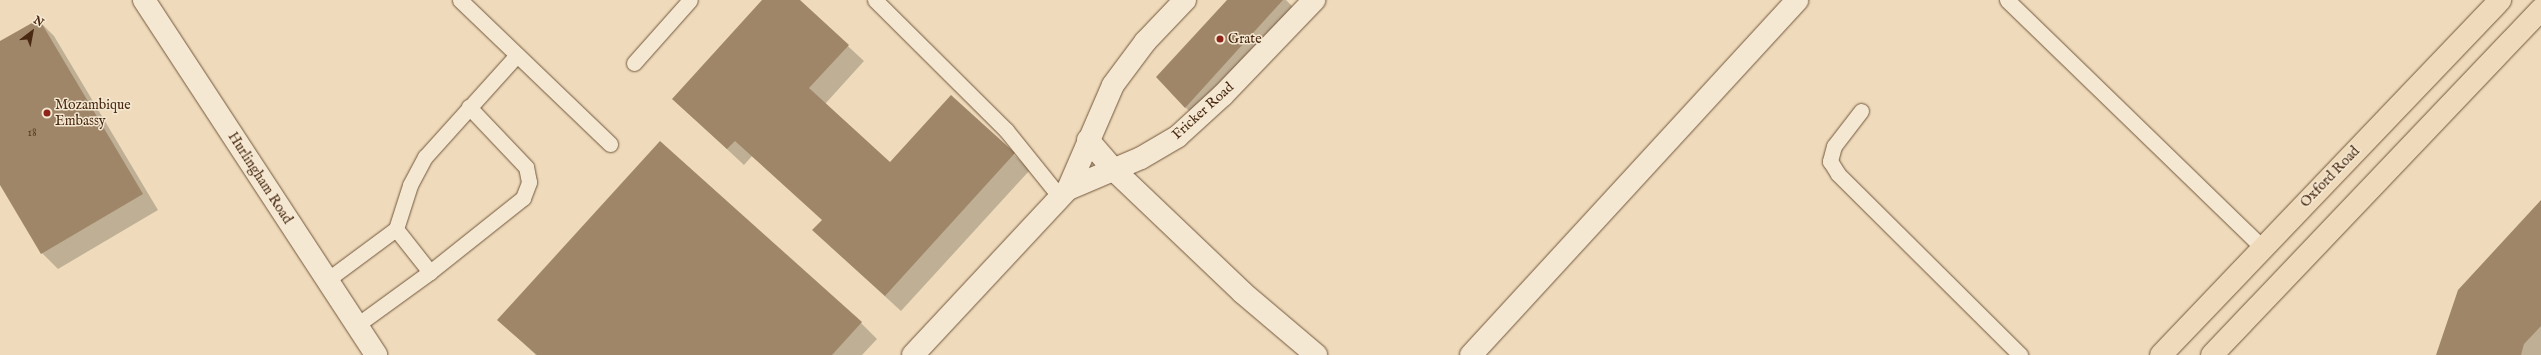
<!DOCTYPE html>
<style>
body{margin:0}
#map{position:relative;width:2541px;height:355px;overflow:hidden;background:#efdbbb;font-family:"IM FELL English",serif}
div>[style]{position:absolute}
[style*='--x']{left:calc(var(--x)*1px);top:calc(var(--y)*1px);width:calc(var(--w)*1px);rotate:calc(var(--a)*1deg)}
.shadow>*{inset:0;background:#0003}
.building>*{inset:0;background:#9f8669}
.roads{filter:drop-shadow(0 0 1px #72563c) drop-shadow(0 0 1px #72563c)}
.service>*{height:15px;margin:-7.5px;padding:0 7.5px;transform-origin:7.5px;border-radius:7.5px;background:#f5e8d3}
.minor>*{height:22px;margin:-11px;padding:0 11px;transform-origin:11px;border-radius:11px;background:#f5e8d3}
.primary>*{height:22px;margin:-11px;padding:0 11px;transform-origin:11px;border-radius:11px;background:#efdbbb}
.dots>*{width:11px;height:11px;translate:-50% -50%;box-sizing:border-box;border:2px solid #f5e8d3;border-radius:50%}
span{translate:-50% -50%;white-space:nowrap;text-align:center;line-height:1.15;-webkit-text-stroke:3px #f5e8d3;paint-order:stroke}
.number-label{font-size:12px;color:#5e4027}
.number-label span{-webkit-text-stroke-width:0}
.poi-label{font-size:14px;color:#492911}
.left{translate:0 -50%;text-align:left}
.street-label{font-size:14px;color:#492911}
.north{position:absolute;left:12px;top:12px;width:40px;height:40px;-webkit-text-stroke:3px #f5e8d3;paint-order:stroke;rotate:32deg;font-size:11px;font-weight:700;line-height:16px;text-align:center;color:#492911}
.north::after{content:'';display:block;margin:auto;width:14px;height:18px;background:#492911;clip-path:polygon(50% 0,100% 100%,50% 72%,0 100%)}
</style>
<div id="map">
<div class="shadow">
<div style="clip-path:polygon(764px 0,798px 0,864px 61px,825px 104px,890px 164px,952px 97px,1030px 170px,901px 311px,830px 246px,823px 220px,752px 156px,744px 165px,673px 99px)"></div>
<div style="clip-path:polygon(1229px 0,1286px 0,1299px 13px,1200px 121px,1185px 107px)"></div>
<div style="clip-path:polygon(38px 20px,54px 36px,158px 210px,58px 269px,42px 253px,0 183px,0 43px)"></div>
<div style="clip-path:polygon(2541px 201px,2541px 355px,2437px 355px)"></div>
<div style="clip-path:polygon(499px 320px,861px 323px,877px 339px,862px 355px,536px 355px)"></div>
</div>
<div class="building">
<div style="clip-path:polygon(762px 0,800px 0,849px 45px,809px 88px,890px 162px,951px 95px,1015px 153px,885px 296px,812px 230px,822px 220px,735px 141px,727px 149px,672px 99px)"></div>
<div style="clip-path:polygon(1227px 0,1283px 0,1185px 108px,1156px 77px)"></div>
<div style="clip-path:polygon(39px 19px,143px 194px,41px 254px,0 185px,0 41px)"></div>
<div style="clip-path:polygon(660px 141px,862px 322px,832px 355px,537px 355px,497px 320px)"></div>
<div style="clip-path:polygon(2541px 200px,2541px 326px,2524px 344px,2521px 355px,2436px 355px,2458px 290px)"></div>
</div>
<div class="roads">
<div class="service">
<div style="--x:460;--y:0;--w:208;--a:43.8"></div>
<div style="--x:875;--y:0;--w:185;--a:44.8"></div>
<div style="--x:1006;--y:130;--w:86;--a:51.1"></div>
<div style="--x:2007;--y:0;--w:356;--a:44.1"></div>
<div style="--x:634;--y:63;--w:84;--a:-48.4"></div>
<div style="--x:1861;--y:111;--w:44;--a:127.6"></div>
<div style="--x:1834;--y:146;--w:16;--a:105"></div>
<div style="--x:1830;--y:161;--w:15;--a:58"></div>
<div style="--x:1838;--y:174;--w:257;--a:44.8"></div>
<div style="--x:396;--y:229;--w:55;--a:51.7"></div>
<div style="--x:327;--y:280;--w:86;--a:-36.5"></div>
<div style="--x:396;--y:229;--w:46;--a:-72.3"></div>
<div style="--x:410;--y:185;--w:32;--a:-62"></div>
<div style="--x:425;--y:157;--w:137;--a:-48"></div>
<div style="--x:357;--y:325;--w:90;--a:-36"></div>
<div style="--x:430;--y:272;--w:119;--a:-38.5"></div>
<div style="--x:523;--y:198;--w:17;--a:-69"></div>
<div style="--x:529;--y:182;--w:15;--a:-101"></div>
<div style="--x:526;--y:167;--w:83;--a:-133.5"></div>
</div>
<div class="minor">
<div style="--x:144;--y:0;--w:424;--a:56.8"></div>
<div style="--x:1088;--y:140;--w:40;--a:49"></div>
<div style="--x:1114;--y:170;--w:178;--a:43.6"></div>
<div style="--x:1243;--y:293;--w:96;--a:40.3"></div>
<div style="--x:1068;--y:189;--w:79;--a:-23"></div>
<div style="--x:1141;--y:158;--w:42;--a:-30.3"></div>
<div style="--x:1177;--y:137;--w:62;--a:-42.4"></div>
<div style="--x:1223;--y:95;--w:132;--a:-46.2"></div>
<div style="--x:913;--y:355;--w:227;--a:-47"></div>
<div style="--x:1068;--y:189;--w:113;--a:-66.6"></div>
<div style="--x:1113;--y:85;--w:54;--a:-53.3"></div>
<div style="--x:1145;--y:42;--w:58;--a:-46.4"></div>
<div style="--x:1471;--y:355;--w:482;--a:-47.4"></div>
</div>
<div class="primary">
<div style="--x:2161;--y:355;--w:491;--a:-46.3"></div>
<div style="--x:2212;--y:355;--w:477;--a:-46.4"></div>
</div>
</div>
<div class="dots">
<div style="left:1220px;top:39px;background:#8f2418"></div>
<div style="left:47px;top:113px;background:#8f2418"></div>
</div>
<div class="number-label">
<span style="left:32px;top:133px">18</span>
</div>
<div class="poi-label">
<span class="left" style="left:1228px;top:39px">Grate</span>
<span class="left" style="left:55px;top:113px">Mozambique<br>Embassy</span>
</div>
<div class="street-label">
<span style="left:1203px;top:111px;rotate:-42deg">Fricker Road</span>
<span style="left:2330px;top:177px;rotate:-46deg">Oxford Road</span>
<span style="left:260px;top:178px;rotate:57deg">Hurlingham Road</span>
</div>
<div class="north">N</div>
</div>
